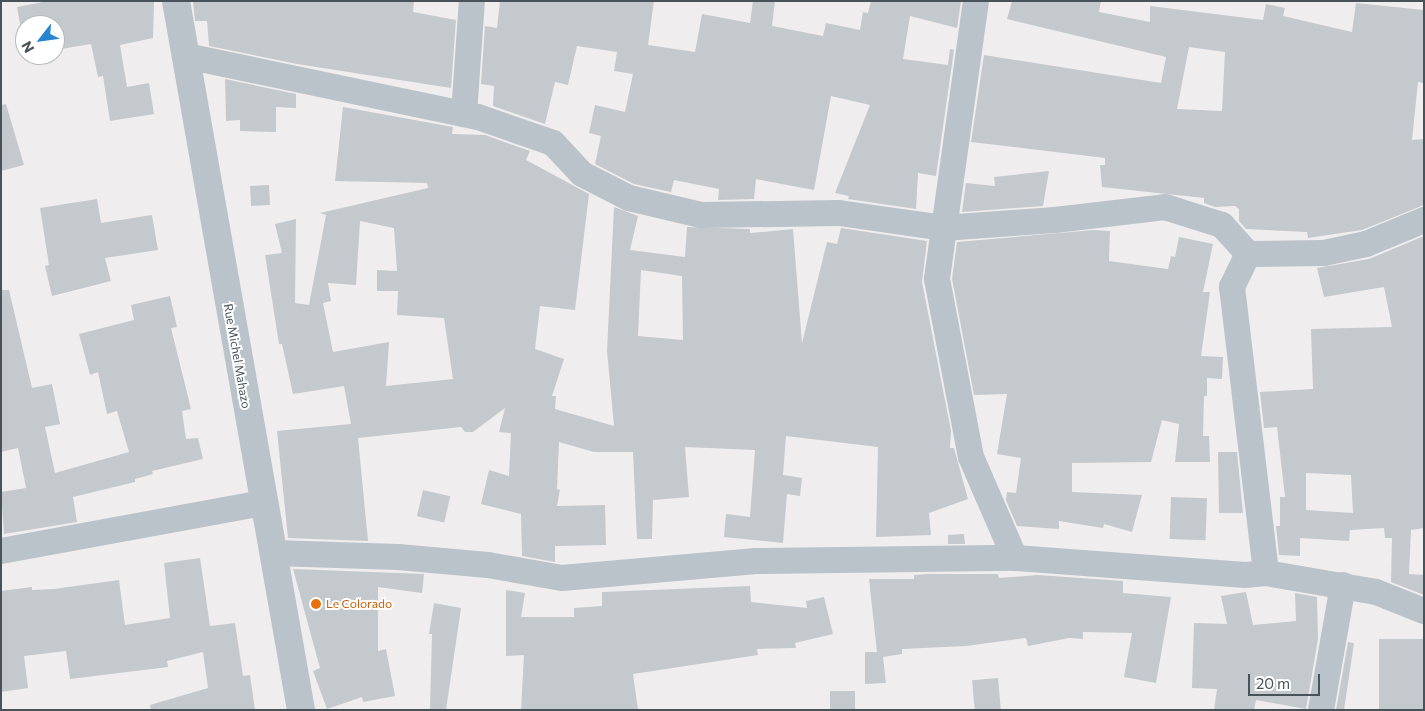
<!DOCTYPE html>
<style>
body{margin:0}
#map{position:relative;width:1425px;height:711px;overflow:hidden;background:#f0edee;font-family:Commissioner,sans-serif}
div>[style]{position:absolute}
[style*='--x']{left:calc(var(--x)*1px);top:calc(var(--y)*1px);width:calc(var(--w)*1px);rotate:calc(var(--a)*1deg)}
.building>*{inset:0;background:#c4c9cd;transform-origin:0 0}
.minor>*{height:26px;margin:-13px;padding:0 13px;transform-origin:13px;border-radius:13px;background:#bac3c9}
.tertiary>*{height:28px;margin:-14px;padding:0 14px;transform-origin:14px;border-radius:14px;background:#bac3c9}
.dots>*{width:14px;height:14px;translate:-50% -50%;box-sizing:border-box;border:2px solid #fff;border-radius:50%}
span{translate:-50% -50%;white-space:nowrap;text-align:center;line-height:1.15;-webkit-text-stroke:4px #fff;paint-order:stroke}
.street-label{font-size:12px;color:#475359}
.food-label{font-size:12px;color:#c56008}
.left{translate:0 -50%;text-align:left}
.frame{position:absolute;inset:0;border:2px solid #475359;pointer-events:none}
.north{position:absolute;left:15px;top:15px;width:50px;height:50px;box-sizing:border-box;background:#fff;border:1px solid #b5babd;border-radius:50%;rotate:240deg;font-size:14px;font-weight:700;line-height:20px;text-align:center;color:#475359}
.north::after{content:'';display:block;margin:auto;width:18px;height:22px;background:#2885cf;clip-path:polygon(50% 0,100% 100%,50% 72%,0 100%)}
.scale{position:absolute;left:1248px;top:674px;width:72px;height:22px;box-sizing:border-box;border:2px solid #475359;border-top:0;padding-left:6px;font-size:15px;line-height:18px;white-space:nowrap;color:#475359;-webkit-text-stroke:4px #fff;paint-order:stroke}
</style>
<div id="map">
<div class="building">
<div style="clip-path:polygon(48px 1px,154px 1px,153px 38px,120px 45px,127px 87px,149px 83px,154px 114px,110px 121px,103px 76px,98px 77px,91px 44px,55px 50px,55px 25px,25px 25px,25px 52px,17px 7px)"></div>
<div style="clip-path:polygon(193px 1px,414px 1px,413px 12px,456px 20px,451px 88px,297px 64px,209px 46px,207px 21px,195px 21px)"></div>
<div style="clip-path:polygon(500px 1px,654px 1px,648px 45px,695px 52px,702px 14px,750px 23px,753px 1px,775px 1px,772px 26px,823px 36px,826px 23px,860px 30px,863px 12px,868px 13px,871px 1px,961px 1px,957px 28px,910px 16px,903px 59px,948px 65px,950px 49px,954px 50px,936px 176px,918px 173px,916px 209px,848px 199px,849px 196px,835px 193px,870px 105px,831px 96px,814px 190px,756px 179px,754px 199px,718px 200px,719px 189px,674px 180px,671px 192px,634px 184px,595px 164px,601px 136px,589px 133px,595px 105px,625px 112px,633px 74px,614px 71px,617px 52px,577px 46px,568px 85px,555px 82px,545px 124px,493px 106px,494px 86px,481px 84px,485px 26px,497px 28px)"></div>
<div style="clip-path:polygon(evenodd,1012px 1px,1101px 1px,1099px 12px,1150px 22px,1150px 6px,1263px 20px,1266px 4px,1285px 8px,1283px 16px,1352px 32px,1356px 3px,1424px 10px,1424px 83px,1418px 82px,1412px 140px,1424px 139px,1424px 205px,1362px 230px,1308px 238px,1307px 232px,1246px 229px,1239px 221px,1239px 209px,1235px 206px,1215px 207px,1204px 203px,1204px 198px,1102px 187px,1100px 165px,1105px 165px,1105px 158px,971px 142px,984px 55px,1161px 83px,1166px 57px,1007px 19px,1012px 1px,1189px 47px,1225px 52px,1222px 111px,1177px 109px,1189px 47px)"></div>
<div style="clip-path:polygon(225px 79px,296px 94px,296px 108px,276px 107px,276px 132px,240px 131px,240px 120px,226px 121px)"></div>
<div style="clip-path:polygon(6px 104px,24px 165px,1px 171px,1px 105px)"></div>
<div style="clip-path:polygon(evenodd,343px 107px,453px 127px,452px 134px,485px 135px,530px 151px,526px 160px,589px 194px,575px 310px,540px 306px,535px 349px,564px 359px,552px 396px,556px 396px,555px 409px,614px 426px,607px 351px,614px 207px,638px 216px,630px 250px,685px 257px,687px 227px,750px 229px,750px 233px,793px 229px,802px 343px,827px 242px,837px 244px,841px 228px,927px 241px,922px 282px,951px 431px,950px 448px,954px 448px,968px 499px,929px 513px,931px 535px,876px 537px,878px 447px,786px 436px,783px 475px,802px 478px,800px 496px,787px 494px,783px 543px,724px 537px,726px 514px,750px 517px,755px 450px,685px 447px,689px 497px,653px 500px,652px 539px,637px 539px,633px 452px,594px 452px,559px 442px,557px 489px,560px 490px,557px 506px,605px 505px,606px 545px,555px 546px,555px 562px,522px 556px,521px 514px,481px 504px,489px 470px,509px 476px,511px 433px,499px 432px,505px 408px,473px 432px,465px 432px,461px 427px,358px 438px,368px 541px,288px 538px,277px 431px,351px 424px,344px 386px,293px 394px,282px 344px,279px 344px,265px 255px,282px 253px,275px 224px,296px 219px,295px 303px,309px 305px,326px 215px,320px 213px,428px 188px,427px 183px,335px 181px,343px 107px,360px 221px,394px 228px,397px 271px,377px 270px,377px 291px,398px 291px,397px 315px,444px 318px,453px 379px,386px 386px,389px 342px,333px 352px,323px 303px,331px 301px,328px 283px,356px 285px,360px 221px,343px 107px,641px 270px,682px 276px,683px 340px,638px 336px,641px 270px)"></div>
<div style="clip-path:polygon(1049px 171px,1043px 206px,962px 212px,966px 183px,995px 186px,994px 177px)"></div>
<div style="left:269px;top:185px;width:20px;height:19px;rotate:87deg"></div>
<div style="clip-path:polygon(97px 199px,101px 223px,152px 215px,158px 250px,105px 258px,111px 281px,52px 296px,45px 266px,49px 265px,40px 208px)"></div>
<div style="clip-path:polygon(1094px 230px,1110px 231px,1109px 261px,1168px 269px,1171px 256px,1175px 257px,1179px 237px,1213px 244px,1203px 292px,1210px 292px,1201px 356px,1223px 357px,1222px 379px,1207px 378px,1207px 396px,1204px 396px,1203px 436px,1209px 436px,1210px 462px,1175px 462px,1179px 424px,1162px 420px,1151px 462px,1072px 463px,1072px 492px,1142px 495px,1132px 532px,1104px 524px,1103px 528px,1059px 521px,1059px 529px,1017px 526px,1006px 500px,1007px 492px,1016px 493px,1021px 458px,997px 454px,1007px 394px,974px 395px,952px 279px,957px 242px)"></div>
<div style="clip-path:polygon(evenodd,1424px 236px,1424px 528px,1411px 530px,1409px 574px,1424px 575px,1424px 595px,1391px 582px,1392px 538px,1385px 538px,1384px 528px,1350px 530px,1349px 541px,1300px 538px,1300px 556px,1279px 555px,1276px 526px,1280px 526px,1280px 497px,1285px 497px,1277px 427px,1264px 428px,1260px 392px,1313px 389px,1311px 329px,1392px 327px,1384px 287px,1324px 297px,1317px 268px,1369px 259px,1424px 236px,1306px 473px,1351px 475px,1353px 513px,1306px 510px,1306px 473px)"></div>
<div style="clip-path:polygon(1px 290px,9px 290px,32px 388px,52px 384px,60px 424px,45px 427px,55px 473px,129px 452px,117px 411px,107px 414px,98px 372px,90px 375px,79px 334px,134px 320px,131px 305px,170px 296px,177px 327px,171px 328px,191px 409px,182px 411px,186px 439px,198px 438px,203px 459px,152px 471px,153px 474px,135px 479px,135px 482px,73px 497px,77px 522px,4px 534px,1px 492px,26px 488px,18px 448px,1px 452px)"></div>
<div style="clip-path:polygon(1218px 452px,1237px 452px,1243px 513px,1219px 513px)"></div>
<div style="left:423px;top:490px;width:28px;height:27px;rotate:13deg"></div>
<div style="left:1171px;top:497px;width:36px;height:42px;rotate:2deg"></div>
<div style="clip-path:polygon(964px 534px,965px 544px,948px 544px,948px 535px)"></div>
<div style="clip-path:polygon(200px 558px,210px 626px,235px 623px,243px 676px,250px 675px,255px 710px,151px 710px,150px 705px,208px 688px,203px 652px,167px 661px,168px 667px,70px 679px,66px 651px,24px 656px,28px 688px,1px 692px,1px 591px,32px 587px,32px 590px,54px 589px,119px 580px,125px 625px,170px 618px,164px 563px)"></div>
<div style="clip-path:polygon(293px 569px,424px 574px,422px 593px,378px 587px,378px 651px,386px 649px,395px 696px,363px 702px,362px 697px,327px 709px,313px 671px,320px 668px)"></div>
<div style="clip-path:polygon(928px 574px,998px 574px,999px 578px,1038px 575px,1123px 581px,1123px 593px,1171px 597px,1156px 683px,1124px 677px,1132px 633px,1083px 632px,1083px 639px,1069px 638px,1028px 646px,1026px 638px,966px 646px,902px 649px,902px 654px,883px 657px,886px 683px,865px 684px,865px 652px,877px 652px,869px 579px,914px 579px,914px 575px)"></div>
<div style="clip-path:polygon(750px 586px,751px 602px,807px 608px,806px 601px,824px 597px,833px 634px,795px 643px,796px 648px,757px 649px,758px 655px,633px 674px,638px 710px,521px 710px,524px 655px,506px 656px,506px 590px,525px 593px,521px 617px,574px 617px,574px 608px,602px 606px,602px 592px)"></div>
<div style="clip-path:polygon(1246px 592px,1253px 625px,1296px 621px,1295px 593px,1317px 597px,1318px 639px,1306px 709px,1256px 700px,1254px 710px,1214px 710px,1217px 689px,1192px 688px,1194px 623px,1227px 624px,1221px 596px)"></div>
<div style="clip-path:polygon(434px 603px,461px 608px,446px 710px,430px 710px,432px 634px,429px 634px)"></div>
<div style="left:1379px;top:639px;width:44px;height:71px"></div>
<div style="clip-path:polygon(1348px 642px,1354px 643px,1344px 710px,1336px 710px)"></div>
<div style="left:998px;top:678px;width:32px;height:26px;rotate:85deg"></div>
<div style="left:830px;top:691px;width:25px;height:19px"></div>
</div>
<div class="minor">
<div style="--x:976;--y:1;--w:281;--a:98"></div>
<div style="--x:937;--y:279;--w:181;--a:79.2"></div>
<div style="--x:971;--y:457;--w:110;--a:66.5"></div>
<div style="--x:186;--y:56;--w:298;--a:11.8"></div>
<div style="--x:478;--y:117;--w:79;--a:19.1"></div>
<div style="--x:553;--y:143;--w:42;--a:46.9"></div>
<div style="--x:582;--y:174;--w:53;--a:27.1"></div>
<div style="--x:629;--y:198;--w:74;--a:13.3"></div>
<div style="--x:701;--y:215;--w:138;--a:-0.8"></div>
<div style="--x:839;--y:213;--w:105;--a:8.2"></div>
<div style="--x:943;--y:228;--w:112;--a:-4.1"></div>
<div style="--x:1055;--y:220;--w:111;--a:-6.7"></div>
<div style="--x:1165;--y:207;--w:60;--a:17.5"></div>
<div style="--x:1222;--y:225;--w:39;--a:48"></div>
<div style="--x:1248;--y:254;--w:76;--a:-0.8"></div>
<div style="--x:1324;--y:253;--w:43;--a:-12.1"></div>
<div style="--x:1366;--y:244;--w:63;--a:-22.5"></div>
<div style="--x:464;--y:114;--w:113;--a:-86"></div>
<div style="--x:1248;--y:254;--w:37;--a:116"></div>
<div style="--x:1232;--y:287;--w:288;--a:83.2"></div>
<div style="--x:1;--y:551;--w:266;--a:-10.4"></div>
<div style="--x:274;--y:553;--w:124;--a:1.8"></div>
<div style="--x:398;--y:557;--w:90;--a:5.1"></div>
<div style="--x:488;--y:565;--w:75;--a:10"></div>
<div style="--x:562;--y:578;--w:195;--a:-5"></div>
<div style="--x:756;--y:561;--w:259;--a:-0.7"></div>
<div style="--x:1015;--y:558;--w:231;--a:4.2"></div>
<div style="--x:1245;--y:575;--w:21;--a:-5"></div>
<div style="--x:1266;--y:573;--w:112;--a:9.8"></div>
<div style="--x:1376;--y:592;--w:52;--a:21.6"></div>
<div style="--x:1321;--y:710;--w:127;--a:-80"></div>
</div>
<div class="tertiary">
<div style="--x:176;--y:1;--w:720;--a:80"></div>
</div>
<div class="dots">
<div style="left:316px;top:604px;background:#e8710a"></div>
</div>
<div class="street-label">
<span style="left:237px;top:356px;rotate:80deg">Rue Michel Mahazo</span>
</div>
<div class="food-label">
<span class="left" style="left:326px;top:604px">Le Colorado</span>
</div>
<div class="frame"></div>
<div class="north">N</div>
<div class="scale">20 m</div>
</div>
